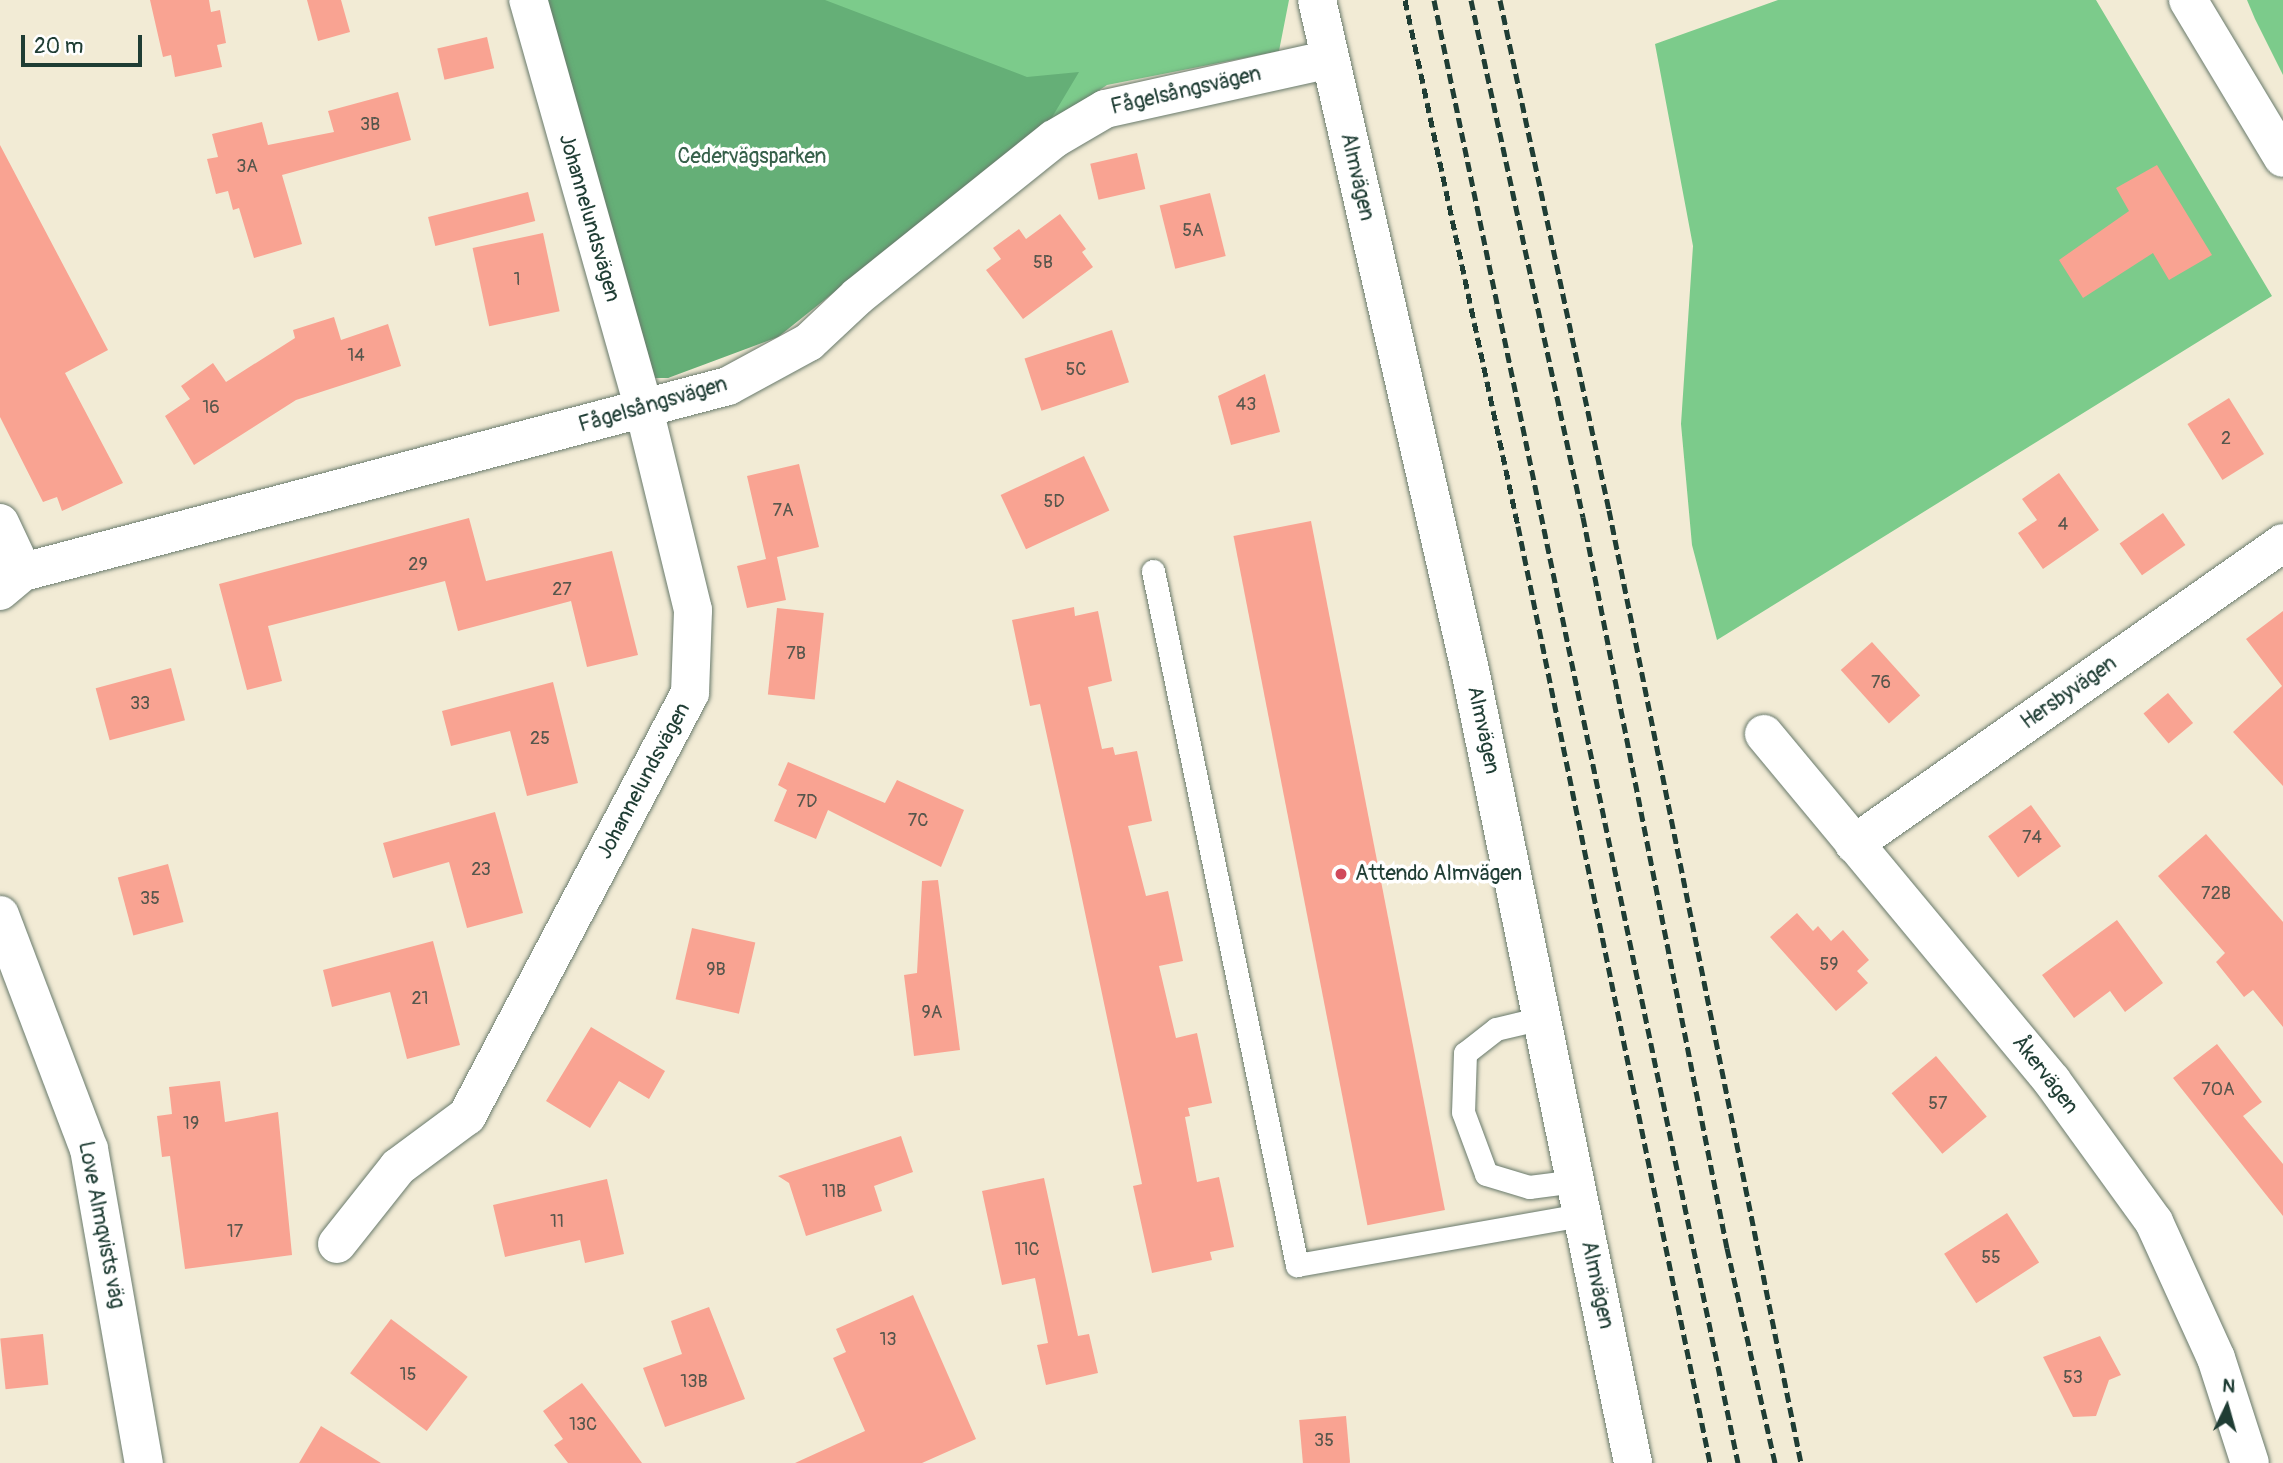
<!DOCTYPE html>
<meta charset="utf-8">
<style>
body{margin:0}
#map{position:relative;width:2283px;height:1463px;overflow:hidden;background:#f2ebd5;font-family:Pangolin,sans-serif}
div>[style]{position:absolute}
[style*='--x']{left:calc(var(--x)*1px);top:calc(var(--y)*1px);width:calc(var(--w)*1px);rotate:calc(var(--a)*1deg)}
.green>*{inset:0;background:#7ccb8b}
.forest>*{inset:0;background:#65af77}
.building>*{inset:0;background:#f9a392;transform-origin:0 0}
.roads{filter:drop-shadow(0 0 2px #697a6c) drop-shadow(0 0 2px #697a6c)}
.service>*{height:23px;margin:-11.5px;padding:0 11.5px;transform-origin:11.5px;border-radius:11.5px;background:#fff}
.minor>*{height:38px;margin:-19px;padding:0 19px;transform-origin:19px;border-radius:19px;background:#fff}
.tertiary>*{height:38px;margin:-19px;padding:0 19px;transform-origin:19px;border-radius:19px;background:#fff}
.rail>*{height:5px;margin-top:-2.5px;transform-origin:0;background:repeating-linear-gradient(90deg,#1f3d34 0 10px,transparent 0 15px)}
.dots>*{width:19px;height:19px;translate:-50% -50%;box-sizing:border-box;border:4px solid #fff;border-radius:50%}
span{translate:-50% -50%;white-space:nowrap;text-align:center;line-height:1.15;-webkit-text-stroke:7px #fff;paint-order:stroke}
.number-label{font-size:18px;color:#56564c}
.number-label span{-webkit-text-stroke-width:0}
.street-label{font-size:21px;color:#1f3d34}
.park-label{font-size:21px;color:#36604a}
.poi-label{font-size:21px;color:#1f3d34}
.left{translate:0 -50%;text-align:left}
.north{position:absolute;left:2192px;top:1372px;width:70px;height:70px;-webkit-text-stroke:5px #fff;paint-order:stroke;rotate:5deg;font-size:19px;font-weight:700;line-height:28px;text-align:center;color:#1f3d34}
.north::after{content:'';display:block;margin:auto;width:24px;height:32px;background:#1f3d34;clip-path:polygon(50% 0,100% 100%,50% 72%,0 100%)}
.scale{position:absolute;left:21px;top:35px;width:121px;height:32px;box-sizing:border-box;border:4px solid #1f3d34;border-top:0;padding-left:9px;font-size:21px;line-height:24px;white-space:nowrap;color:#1f3d34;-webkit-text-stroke:5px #fff;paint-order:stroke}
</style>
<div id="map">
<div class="green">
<div style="clip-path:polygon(545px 0,1289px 0,1279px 51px,1107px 85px,668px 378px)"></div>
<div style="clip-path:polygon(1778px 0,2096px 0,2272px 296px,1717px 640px,1692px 545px,1681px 424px,1693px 246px,1655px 44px)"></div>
<div style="clip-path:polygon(2247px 0,2283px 0,2283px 75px,2255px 19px)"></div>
</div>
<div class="forest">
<div style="clip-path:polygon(545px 0,825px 0,1027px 77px,1079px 72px,1051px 119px,778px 337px,668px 378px,655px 378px)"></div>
</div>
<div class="building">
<div style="clip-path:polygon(150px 0,209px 0,211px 12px,220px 10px,226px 43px,217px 45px,222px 67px,175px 77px,171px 55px,163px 57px)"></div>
<div style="clip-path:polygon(307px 0,341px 0,350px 32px,318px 41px)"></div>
<div style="left:487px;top:37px;width:32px;height:51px;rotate:77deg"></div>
<div style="clip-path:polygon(398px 92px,411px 140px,282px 175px,302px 244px,254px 258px,239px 208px,233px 210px,228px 191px,216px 194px,207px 159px,218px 157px,212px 134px,262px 122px,268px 145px,334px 132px,328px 111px)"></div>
<div style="clip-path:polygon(0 145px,108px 350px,65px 373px,123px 483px,62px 511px,57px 497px,43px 502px,0 417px)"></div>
<div style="left:1137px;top:153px;width:37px;height:48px;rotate:77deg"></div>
<div style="clip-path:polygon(2157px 165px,2212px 255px,2169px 280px,2153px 253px,2083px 298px,2059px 260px,2129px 211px,2116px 188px)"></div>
<div style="left:528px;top:192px;width:30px;height:103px;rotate:76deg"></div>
<div style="left:1210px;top:193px;width:65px;height:52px;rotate:76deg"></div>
<div style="clip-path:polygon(1060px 214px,1086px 249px,1082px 252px,1093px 267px,1023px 319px,986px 270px,1001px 259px,993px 248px,1019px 229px,1026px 239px)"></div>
<div style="left:543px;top:233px;width:80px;height:72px;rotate:78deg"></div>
<div style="clip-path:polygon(334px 317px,341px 340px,388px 324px,401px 366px,296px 400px,194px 465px,165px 416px,190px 399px,181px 386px,213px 363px,226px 382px,295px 338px,293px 330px)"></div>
<div style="left:1112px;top:330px;width:55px;height:92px;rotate:72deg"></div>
<div style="clip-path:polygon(1265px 374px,1280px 432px,1231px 445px,1218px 396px)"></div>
<div style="left:2229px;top:398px;width:66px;height:49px;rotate:58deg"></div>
<div style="left:1084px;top:456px;width:60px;height:92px;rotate:65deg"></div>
<div style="clip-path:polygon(799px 464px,819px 547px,777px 557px,786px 600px,747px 608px,737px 566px,766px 559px,747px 476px)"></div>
<div style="clip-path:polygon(2059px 473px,2099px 530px,2043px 569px,2018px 533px,2037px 520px,2022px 499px)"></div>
<div style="left:2163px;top:513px;width:39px;height:53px;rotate:55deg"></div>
<div style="clip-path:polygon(469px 518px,486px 581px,612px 551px,638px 655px,587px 667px,571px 601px,458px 631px,445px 581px,268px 626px,282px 681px,247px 690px,219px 584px)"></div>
<div style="left:1311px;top:521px;width:702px;height:79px;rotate:79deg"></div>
<div style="clip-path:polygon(1074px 607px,1075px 616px,1098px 611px,1112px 681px,1088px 687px,1102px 749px,1113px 747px,1115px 755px,1137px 751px,1152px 821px,1128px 826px,1146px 896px,1168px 891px,1183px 961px,1159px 966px,1176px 1038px,1197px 1033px,1212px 1103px,1188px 1108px,1190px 1116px,1185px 1117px,1197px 1182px,1219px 1177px,1234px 1247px,1210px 1252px,1212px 1260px,1152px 1273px,1133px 1186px,1142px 1184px,1071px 846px,1040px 704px,1030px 706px,1012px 620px)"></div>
<div style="left:777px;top:608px;width:47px;height:87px;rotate:6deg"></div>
<div style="clip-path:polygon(2283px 611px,2283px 786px,2233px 732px,2282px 686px,2246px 639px)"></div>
<div style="left:1872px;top:642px;width:72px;height:42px;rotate:48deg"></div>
<div style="left:171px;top:668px;width:54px;height:78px;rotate:75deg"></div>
<div style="clip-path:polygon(553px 682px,578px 783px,527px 796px,510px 731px,451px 746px,442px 711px)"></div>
<div style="left:2168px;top:693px;width:39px;height:32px;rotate:50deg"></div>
<div style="clip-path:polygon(788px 762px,885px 803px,897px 780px,964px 810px,941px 867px,828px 810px,816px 839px,774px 821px,787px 790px,778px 785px)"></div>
<div style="left:2031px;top:805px;width:51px;height:53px;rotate:54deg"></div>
<div style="clip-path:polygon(495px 812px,523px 913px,467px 928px,449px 862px,393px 878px,383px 843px)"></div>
<div style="clip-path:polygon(2206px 834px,2283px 922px,2283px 1027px,2253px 990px,2244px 997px,2216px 962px,2225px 953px,2158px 876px)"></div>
<div style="left:168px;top:864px;width:60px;height:52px;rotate:75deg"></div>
<div style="clip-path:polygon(938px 880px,960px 1050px,914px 1056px,904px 975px,917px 973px,922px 881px)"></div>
<div style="clip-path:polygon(1797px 913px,1813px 931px,1818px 926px,1831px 941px,1843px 930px,1869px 960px,1857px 971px,1868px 983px,1836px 1011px,1770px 937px)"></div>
<div style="clip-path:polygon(2117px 920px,2163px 983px,2125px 1012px,2110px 991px,2074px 1018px,2042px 975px)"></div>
<div style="left:692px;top:928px;width:65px;height:73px;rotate:13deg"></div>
<div style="clip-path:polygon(433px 941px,460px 1045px,407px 1059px,390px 992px,332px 1007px,323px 970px)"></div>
<div style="clip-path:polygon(591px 1027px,665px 1071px,649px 1099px,619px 1081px,590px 1128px,546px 1101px)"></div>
<div style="clip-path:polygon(2217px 1044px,2262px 1102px,2243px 1116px,2283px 1164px,2283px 1216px,2173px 1078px)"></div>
<div style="left:1936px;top:1056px;width:79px;height:58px;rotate:50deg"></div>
<div style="clip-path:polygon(220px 1081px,225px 1122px,278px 1112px,292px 1255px,185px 1269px,170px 1156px,162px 1157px,157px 1116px,172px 1114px,169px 1087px)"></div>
<div style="clip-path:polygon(901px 1136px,913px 1172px,874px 1186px,882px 1211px,806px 1236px,789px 1183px,778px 1176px)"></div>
<div style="clip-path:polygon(1044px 1178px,1078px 1336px,1089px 1334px,1098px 1373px,1046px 1385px,1037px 1345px,1048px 1343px,1035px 1278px,1002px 1285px,982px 1191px)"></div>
<div style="clip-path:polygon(607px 1179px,624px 1254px,585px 1263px,580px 1240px,505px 1257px,493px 1205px)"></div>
<div style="left:2007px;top:1213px;width:59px;height:75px;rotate:57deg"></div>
<div style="clip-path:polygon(913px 1295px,976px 1439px,922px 1463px,795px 1463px,865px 1431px,833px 1358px,846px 1352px,836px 1329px)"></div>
<div style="clip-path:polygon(709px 1307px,745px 1399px,665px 1427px,643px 1368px,682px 1354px,671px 1321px)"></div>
<div style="left:391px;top:1319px;width:96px;height:68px;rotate:37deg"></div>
<div style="left:43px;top:1334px;width:51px;height:43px;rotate:84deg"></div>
<div style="clip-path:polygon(2100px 1336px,2121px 1375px,2109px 1380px,2096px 1416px,2073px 1417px,2043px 1357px)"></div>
<div style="clip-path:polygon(582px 1383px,614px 1425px,642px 1463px,568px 1463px,554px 1445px,563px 1439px,543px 1411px)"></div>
<div style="left:1346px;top:1416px;width:47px;height:47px;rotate:85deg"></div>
<div style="clip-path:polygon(321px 1426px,381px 1463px,299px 1463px)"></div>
</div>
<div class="roads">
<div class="service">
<div style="--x:1153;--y:571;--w:709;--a:78.28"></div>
<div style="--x:1297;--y:1265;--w:289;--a:-10"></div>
<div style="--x:1542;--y:1018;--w:47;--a:166.6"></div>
<div style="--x:1496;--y:1029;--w:39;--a:142"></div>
<div style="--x:1465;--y:1053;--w:59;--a:91.9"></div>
<div style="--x:1463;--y:1112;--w:66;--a:69.6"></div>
<div style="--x:1486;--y:1174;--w:45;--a:16.8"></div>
<div style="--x:1529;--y:1187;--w:46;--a:-7.4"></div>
</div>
<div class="minor">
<div style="--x:1317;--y:0;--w:687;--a:77.14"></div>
<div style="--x:1470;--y:670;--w:810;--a:78.38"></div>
<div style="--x:0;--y:523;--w:54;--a:64.9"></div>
<div style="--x:0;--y:591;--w:30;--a:-40"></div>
<div style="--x:23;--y:572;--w:729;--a:-14.78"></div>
<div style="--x:728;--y:386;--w:92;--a:-28.5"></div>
<div style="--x:809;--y:342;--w:67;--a:-43.2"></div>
<div style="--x:858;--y:296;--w:251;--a:-38.7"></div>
<div style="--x:1054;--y:139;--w:59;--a:-30.5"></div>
<div style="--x:1105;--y:109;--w:230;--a:-12.5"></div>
<div style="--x:1764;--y:734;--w:451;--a:50.3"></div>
<div style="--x:2052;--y:1081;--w:174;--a:54.1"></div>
<div style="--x:2154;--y:1222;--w:149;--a:65.5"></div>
<div style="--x:2216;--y:1358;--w:110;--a:72.1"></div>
<div style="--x:1854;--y:844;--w:524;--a:-35.05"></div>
<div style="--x:337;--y:1244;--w:98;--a:-51.6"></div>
<div style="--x:398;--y:1167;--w:86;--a:-36.5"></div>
<div style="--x:467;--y:1116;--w:478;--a:-62.2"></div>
<div style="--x:690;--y:693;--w:83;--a:-87.9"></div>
<div style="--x:693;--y:610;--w:207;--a:-103.7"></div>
<div style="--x:644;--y:409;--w:425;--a:-105.8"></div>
</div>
<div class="tertiary">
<div style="--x:2188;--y:0;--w:184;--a:59"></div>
<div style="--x:0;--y:915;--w:250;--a:69.2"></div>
<div style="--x:89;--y:1149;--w:319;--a:80.1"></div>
</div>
</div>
<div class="rail">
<div style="--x:1405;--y:0;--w:538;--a:77.88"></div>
<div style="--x:1518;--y:526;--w:956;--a:78.42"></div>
<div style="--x:1434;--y:0;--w:1494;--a:78.26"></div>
<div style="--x:1471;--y:0;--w:529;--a:77.78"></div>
<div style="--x:1583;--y:517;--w:745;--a:78.86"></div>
<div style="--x:1727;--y:1248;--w:220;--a:77.4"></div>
<div style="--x:1500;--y:0;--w:522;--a:77.94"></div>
<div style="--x:1609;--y:510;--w:972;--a:78.61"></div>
</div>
<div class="dots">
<div style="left:1341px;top:874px;background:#d1495b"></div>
</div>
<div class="number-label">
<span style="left:370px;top:125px">3B</span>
<span style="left:247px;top:167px">3A</span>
<span style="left:1193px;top:231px">5A</span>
<span style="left:1043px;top:263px">5B</span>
<span style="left:517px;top:280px">1</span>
<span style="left:356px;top:356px">14</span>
<span style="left:1076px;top:370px">5C</span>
<span style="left:1246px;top:405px">43</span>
<span style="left:211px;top:408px">16</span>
<span style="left:2226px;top:439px">2</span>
<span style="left:1054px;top:502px">5D</span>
<span style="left:783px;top:511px">7A</span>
<span style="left:2063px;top:525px">4</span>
<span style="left:418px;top:565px">29</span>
<span style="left:562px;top:590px">27</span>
<span style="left:796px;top:654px">7B</span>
<span style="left:1881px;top:683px">76</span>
<span style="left:140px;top:704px">33</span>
<span style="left:540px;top:739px">25</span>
<span style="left:807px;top:802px">7D</span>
<span style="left:918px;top:821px">7C</span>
<span style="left:2032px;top:838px">74</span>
<span style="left:481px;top:870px">23</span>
<span style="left:2216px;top:894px">72B</span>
<span style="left:150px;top:899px">35</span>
<span style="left:1829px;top:965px">59</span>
<span style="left:716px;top:970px">9B</span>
<span style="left:420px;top:999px">21</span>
<span style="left:932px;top:1013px">9A</span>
<span style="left:2218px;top:1090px">70A</span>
<span style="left:1938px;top:1104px">57</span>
<span style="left:191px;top:1124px">19</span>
<span style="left:834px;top:1192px">11B</span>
<span style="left:557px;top:1222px">11</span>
<span style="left:235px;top:1232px">17</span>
<span style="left:1027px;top:1250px">11C</span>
<span style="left:1991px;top:1258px">55</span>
<span style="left:888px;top:1340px">13</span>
<span style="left:408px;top:1375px">15</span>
<span style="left:2073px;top:1378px">53</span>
<span style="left:694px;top:1382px">13B</span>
<span style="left:583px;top:1425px">13C</span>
<span style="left:1324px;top:1441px">35</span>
</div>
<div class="street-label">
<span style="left:1186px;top:91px;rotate:-13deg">Fågelsångsvägen</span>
<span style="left:1357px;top:177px;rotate:77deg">Almvägen</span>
<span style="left:589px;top:218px;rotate:74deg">Johannelundsvägen</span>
<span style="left:653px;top:405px;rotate:-16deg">Fågelsångsvägen</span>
<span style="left:2069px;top:693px;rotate:-35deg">Hersbyvägen</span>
<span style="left:1483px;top:730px;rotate:78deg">Almvägen</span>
<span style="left:644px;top:781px;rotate:-62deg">Johannelundsvägen</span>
<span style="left:2045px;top:1075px;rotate:52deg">Åkervägen</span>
<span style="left:101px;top:1225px;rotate:79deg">Love Almqvists väg</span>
<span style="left:1597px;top:1285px;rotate:78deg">Almvägen</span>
</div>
<div class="park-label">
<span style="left:752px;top:157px">Cedervägsparken</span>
</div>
<div class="poi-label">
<span class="left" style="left:1355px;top:874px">Attendo Almvägen</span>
</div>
<div class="north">N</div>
<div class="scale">20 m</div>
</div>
